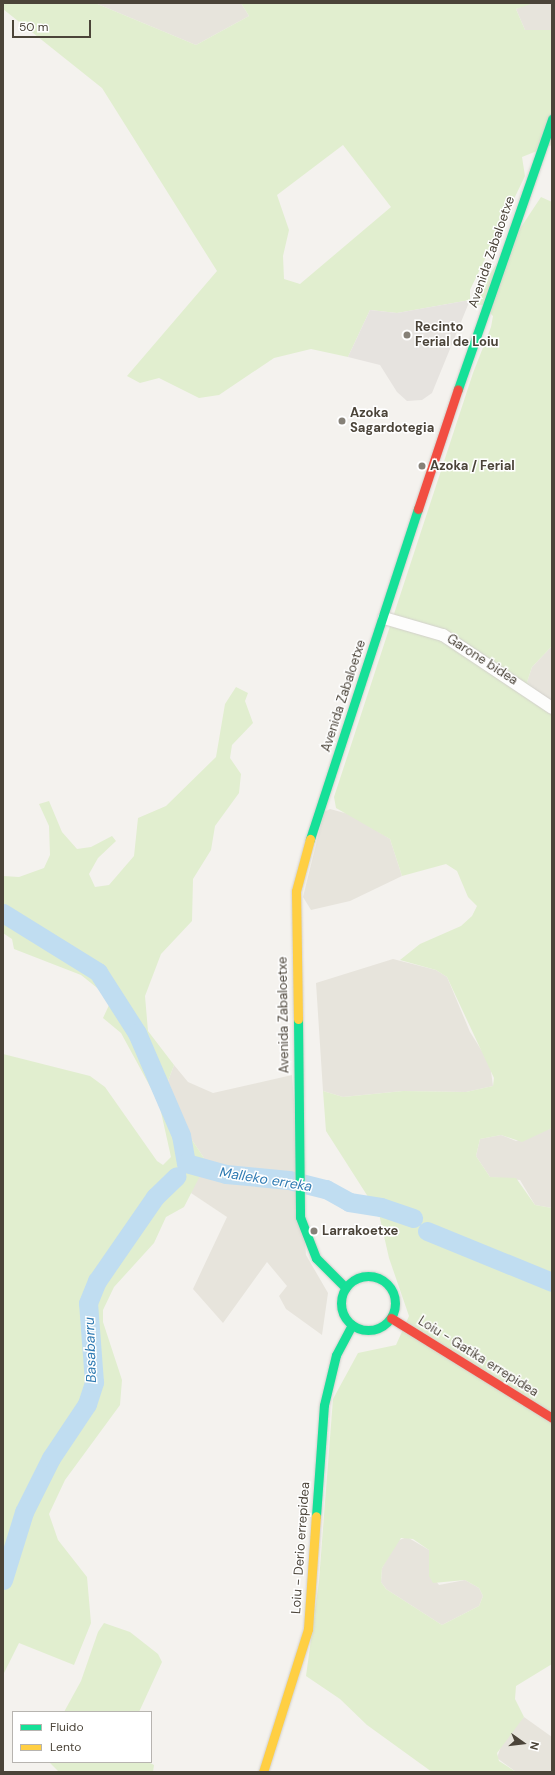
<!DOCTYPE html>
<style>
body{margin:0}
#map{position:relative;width:555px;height:1775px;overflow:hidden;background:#f4f2ee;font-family:"DM Sans",sans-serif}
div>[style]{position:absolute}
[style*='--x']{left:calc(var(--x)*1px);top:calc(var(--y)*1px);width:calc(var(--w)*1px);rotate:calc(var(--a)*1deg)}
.residential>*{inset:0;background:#e7e4dc}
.green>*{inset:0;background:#e1eecf}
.parking>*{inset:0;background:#e6e3df}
.river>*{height:19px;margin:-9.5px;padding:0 9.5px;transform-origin:9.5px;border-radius:9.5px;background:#c0ddf1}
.roads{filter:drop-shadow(0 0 1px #d2d0cb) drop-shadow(0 0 1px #d2d0cb)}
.street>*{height:12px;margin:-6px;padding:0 6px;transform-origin:6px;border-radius:6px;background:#fdfdfc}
.fast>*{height:9px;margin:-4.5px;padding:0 4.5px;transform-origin:4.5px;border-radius:4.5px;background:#16e098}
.fast>.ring{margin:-4.5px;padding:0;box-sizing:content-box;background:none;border:9px solid #16e098;border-radius:50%}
.slow>*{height:9px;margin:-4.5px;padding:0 4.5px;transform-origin:4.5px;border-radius:4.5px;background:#ffcf43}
.jam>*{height:9px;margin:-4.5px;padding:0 4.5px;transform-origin:4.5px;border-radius:4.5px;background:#f24e42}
.dots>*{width:11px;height:11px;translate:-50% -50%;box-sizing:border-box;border:2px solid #fff;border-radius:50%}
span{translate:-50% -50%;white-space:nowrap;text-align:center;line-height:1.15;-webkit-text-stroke:3px #fff;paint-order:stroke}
.street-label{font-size:13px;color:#4b4439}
.poi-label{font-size:13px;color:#4b4439;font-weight:700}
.left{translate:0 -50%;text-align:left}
.water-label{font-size:14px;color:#2e7ab2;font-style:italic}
.frame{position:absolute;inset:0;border:4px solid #4b4439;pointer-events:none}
.legend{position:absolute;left:12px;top:1711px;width:140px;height:52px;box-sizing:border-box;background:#fff;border:1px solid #b7b4b0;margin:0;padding:5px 7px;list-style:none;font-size:12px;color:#4b4439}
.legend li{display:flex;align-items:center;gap:8px;height:20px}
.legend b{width:20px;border:1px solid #b7b4b0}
.north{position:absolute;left:503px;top:1723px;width:40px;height:40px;-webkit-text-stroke:3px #fff;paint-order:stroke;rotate:104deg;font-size:11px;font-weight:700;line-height:16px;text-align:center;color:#4b4439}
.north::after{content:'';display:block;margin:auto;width:14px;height:18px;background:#4b4439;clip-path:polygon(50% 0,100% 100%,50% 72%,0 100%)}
.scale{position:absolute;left:12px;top:20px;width:79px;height:18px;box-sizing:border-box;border:2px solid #4b4439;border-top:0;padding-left:5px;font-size:12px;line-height:14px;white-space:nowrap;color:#4b4439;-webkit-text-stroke:3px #fff;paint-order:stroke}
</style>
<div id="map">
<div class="residential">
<div style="clip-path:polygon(95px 3px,241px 3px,249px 16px,196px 45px)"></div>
<div style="clip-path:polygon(519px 3px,552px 3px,552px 30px,525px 30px,516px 9px,521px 7px)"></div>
<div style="clip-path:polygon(552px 646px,552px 708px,527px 682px,532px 667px)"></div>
<div style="clip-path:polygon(330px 809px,352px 815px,390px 839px,402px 876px,350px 901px,311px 910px,303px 897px,324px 812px)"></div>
<div style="clip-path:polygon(393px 959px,436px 970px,447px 977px,470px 1032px,490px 1064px,493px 1086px,466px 1092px,403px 1091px,343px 1097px,323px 1091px,316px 983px)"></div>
<div style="clip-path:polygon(174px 1065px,188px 1082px,213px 1093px,292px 1075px,306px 1255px,328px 1293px,322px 1335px,286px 1309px,279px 1296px,287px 1286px,267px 1262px,223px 1323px,193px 1289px,227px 1217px,191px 1193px,204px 1158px,190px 1137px,168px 1081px)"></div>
<div style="clip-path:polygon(552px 1128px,552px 1208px,535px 1205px,520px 1180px,490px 1177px,476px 1156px,480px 1139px,501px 1135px,516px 1141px)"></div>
<div style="clip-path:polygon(407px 1537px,429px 1550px,429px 1572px,439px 1585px,465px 1580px,479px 1588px,483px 1596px,479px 1606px,442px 1625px,386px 1589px,381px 1582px,382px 1568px,397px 1541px)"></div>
<div style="clip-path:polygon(524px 1717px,552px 1737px,552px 1772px,516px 1772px,497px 1758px,503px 1740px)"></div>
</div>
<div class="green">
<div style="clip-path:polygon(evenodd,3px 3px,95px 3px,196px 45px,249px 16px,241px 3px,534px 3px,516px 9px,525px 30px,552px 30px,552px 145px,522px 157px,525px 176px,470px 290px,470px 300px,397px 313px,370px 310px,348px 357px,311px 349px,274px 358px,219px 395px,199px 398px,159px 378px,140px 383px,127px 376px,217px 271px,102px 88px,3px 9px,3px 3px,343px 145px,391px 207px,300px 284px,284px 279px,283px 256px,289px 230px,277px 195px,343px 145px)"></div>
<div style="clip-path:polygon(evenodd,541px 197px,552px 202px,552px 646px,532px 667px,527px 682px,552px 708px,552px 1128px,522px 1142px,501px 1135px,480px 1139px,476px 1156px,490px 1177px,516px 1178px,535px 1205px,552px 1208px,552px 1664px,516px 1686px,515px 1699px,524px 1717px,497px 1753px,499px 1761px,516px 1772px,432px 1772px,367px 1725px,340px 1699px,306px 1676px,319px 1581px,333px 1399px,358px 1353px,396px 1345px,409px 1316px,389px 1258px,379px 1214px,326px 1131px,323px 1091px,343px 1097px,403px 1091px,466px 1092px,493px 1086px,494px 1078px,447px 977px,436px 970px,400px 960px,420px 944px,461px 926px,472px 916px,477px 906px,468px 897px,457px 871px,446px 864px,402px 876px,390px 839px,336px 808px,334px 797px,473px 373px,491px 327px,493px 316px,482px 305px,470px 304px,541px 197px,401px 1538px,413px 1539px,429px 1550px,429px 1576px,433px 1583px,465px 1580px,479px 1588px,483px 1596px,479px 1606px,442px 1625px,386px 1589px,381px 1582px,382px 1568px,401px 1538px)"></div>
<div style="clip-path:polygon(236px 687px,248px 693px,245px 701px,253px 723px,232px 745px,230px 758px,241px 774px,239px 793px,215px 826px,211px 850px,193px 879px,192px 921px,161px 954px,145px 996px,148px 1031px,174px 1065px,168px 1081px,190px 1137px,204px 1158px,201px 1174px,184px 1207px,166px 1217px,154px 1243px,114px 1287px,103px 1310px,103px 1322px,122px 1380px,120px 1405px,65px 1480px,49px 1514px,58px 1540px,87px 1577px,91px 1623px,74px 1665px,19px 1643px,3px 1675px,3px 1054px,90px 1076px,105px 1087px,157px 1161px,163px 1165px,171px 1157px,159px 1103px,121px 1033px,103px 1018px,110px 1003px,101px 991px,81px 975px,14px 949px,12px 939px,3px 933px,3px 876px,19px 877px,44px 868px,50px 855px,49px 826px,39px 804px,49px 801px,62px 832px,77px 849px,91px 847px,112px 836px,116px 841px,98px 858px,89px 874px,95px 887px,109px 885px,134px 856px,138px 818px,166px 806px,216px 757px,225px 704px)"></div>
<div style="clip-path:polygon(104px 1623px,130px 1632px,158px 1654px,162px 1662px,139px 1712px,64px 1712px,81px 1681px,98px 1632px)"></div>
<div style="clip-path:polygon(49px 1762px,148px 1762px,154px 1765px,153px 1772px,59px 1772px)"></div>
</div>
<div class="parking">
<div style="clip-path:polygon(470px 300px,432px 393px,422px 400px,407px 401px,397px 392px,380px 365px,348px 357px,370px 310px,397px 313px)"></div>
</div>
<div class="river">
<div style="--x:3;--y:913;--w:112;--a:31.8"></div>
<div style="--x:98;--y:972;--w:72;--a:57.4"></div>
<div style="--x:137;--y:1033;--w:111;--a:66.7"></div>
<div style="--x:181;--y:1135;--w:28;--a:80"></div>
<div style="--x:186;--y:1163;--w:41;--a:15.4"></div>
<div style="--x:226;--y:1174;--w:63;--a:5.4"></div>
<div style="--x:289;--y:1180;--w:38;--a:14"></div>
<div style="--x:326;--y:1189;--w:26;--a:29"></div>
<div style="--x:349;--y:1202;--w:32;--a:9"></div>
<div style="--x:381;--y:1207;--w:34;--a:19"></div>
<div style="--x:427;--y:1231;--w:135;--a:22.2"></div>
<div style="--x:3;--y:1580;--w:71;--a:-72.8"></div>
<div style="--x:24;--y:1512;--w:60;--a:-63.4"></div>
<div style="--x:51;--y:1458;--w:65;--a:-56.3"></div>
<div style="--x:87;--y:1404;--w:23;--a:-72"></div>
<div style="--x:94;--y:1382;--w:79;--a:-94.3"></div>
<div style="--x:88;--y:1303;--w:24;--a:-68"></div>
<div style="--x:97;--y:1281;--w:102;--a:-55.4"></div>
<div style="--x:155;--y:1197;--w:30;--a:-44"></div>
</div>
<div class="roads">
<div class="street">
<div style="--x:384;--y:618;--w:61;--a:16.1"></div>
<div style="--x:443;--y:635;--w:131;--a:33.8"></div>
</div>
<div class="fast">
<div style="--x:458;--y:389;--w:286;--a:-70.8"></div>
<div style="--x:310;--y:839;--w:347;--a:-71.9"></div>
<div style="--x:298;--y:1019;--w:198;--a:89.4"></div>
<div style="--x:300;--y:1217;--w:44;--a:68.7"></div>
<div style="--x:316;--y:1258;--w:42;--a:45"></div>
<div class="ring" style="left:341px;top:1276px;width:45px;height:45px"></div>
<div style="--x:316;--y:1516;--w:111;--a:-85.9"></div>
<div style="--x:324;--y:1405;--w:51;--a:-76.5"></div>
<div style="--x:336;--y:1355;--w:34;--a:-62"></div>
</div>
<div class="slow">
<div style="--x:298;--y:1019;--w:128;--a:-90.9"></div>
<div style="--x:296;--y:891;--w:54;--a:-74.9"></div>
<div style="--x:263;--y:1772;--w:150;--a:-72.5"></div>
<div style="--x:308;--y:1629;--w:113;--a:-86"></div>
</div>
<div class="jam">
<div style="--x:418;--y:509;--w:126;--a:-71.6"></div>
<div style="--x:391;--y:1318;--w:190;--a:31.8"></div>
</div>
</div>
<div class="dots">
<div style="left:407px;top:335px;background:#868178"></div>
<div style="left:342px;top:421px;background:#868178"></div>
<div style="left:422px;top:466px;background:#868178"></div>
<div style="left:314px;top:1231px;background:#868178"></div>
</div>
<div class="street-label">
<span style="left:492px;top:252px;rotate:-71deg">Avenida Zabaloetxe</span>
<span style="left:482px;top:660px;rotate:33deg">Garone bidea</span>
<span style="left:344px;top:696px;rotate:-72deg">Avenida Zabaloetxe</span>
<span style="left:284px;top:1015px;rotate:-91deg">Avenida Zabaloetxe</span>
<span style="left:478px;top:1357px;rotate:32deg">Loiu - Gatika errepidea</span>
<span style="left:301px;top:1548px;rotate:-86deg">Loiu - Derio errepidea</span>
</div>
<div class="poi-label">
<span class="left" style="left:415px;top:335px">Recinto<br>Ferial de Loiu</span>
<span class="left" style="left:350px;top:421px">Azoka<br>Sagardotegia</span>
<span class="left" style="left:430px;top:466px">Azoka / Ferial</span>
<span class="left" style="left:322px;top:1231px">Larrakoetxe</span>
</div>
<div class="water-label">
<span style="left:266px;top:1179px;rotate:9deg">Malleko erreka</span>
<span style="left:90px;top:1350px;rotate:-92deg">Basabarru</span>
</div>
<div class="frame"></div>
<ul class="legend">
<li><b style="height:5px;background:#16e098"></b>Fluido</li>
<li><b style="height:5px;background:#ffcf43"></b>Lento</li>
</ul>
<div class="north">N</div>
<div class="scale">50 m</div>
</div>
